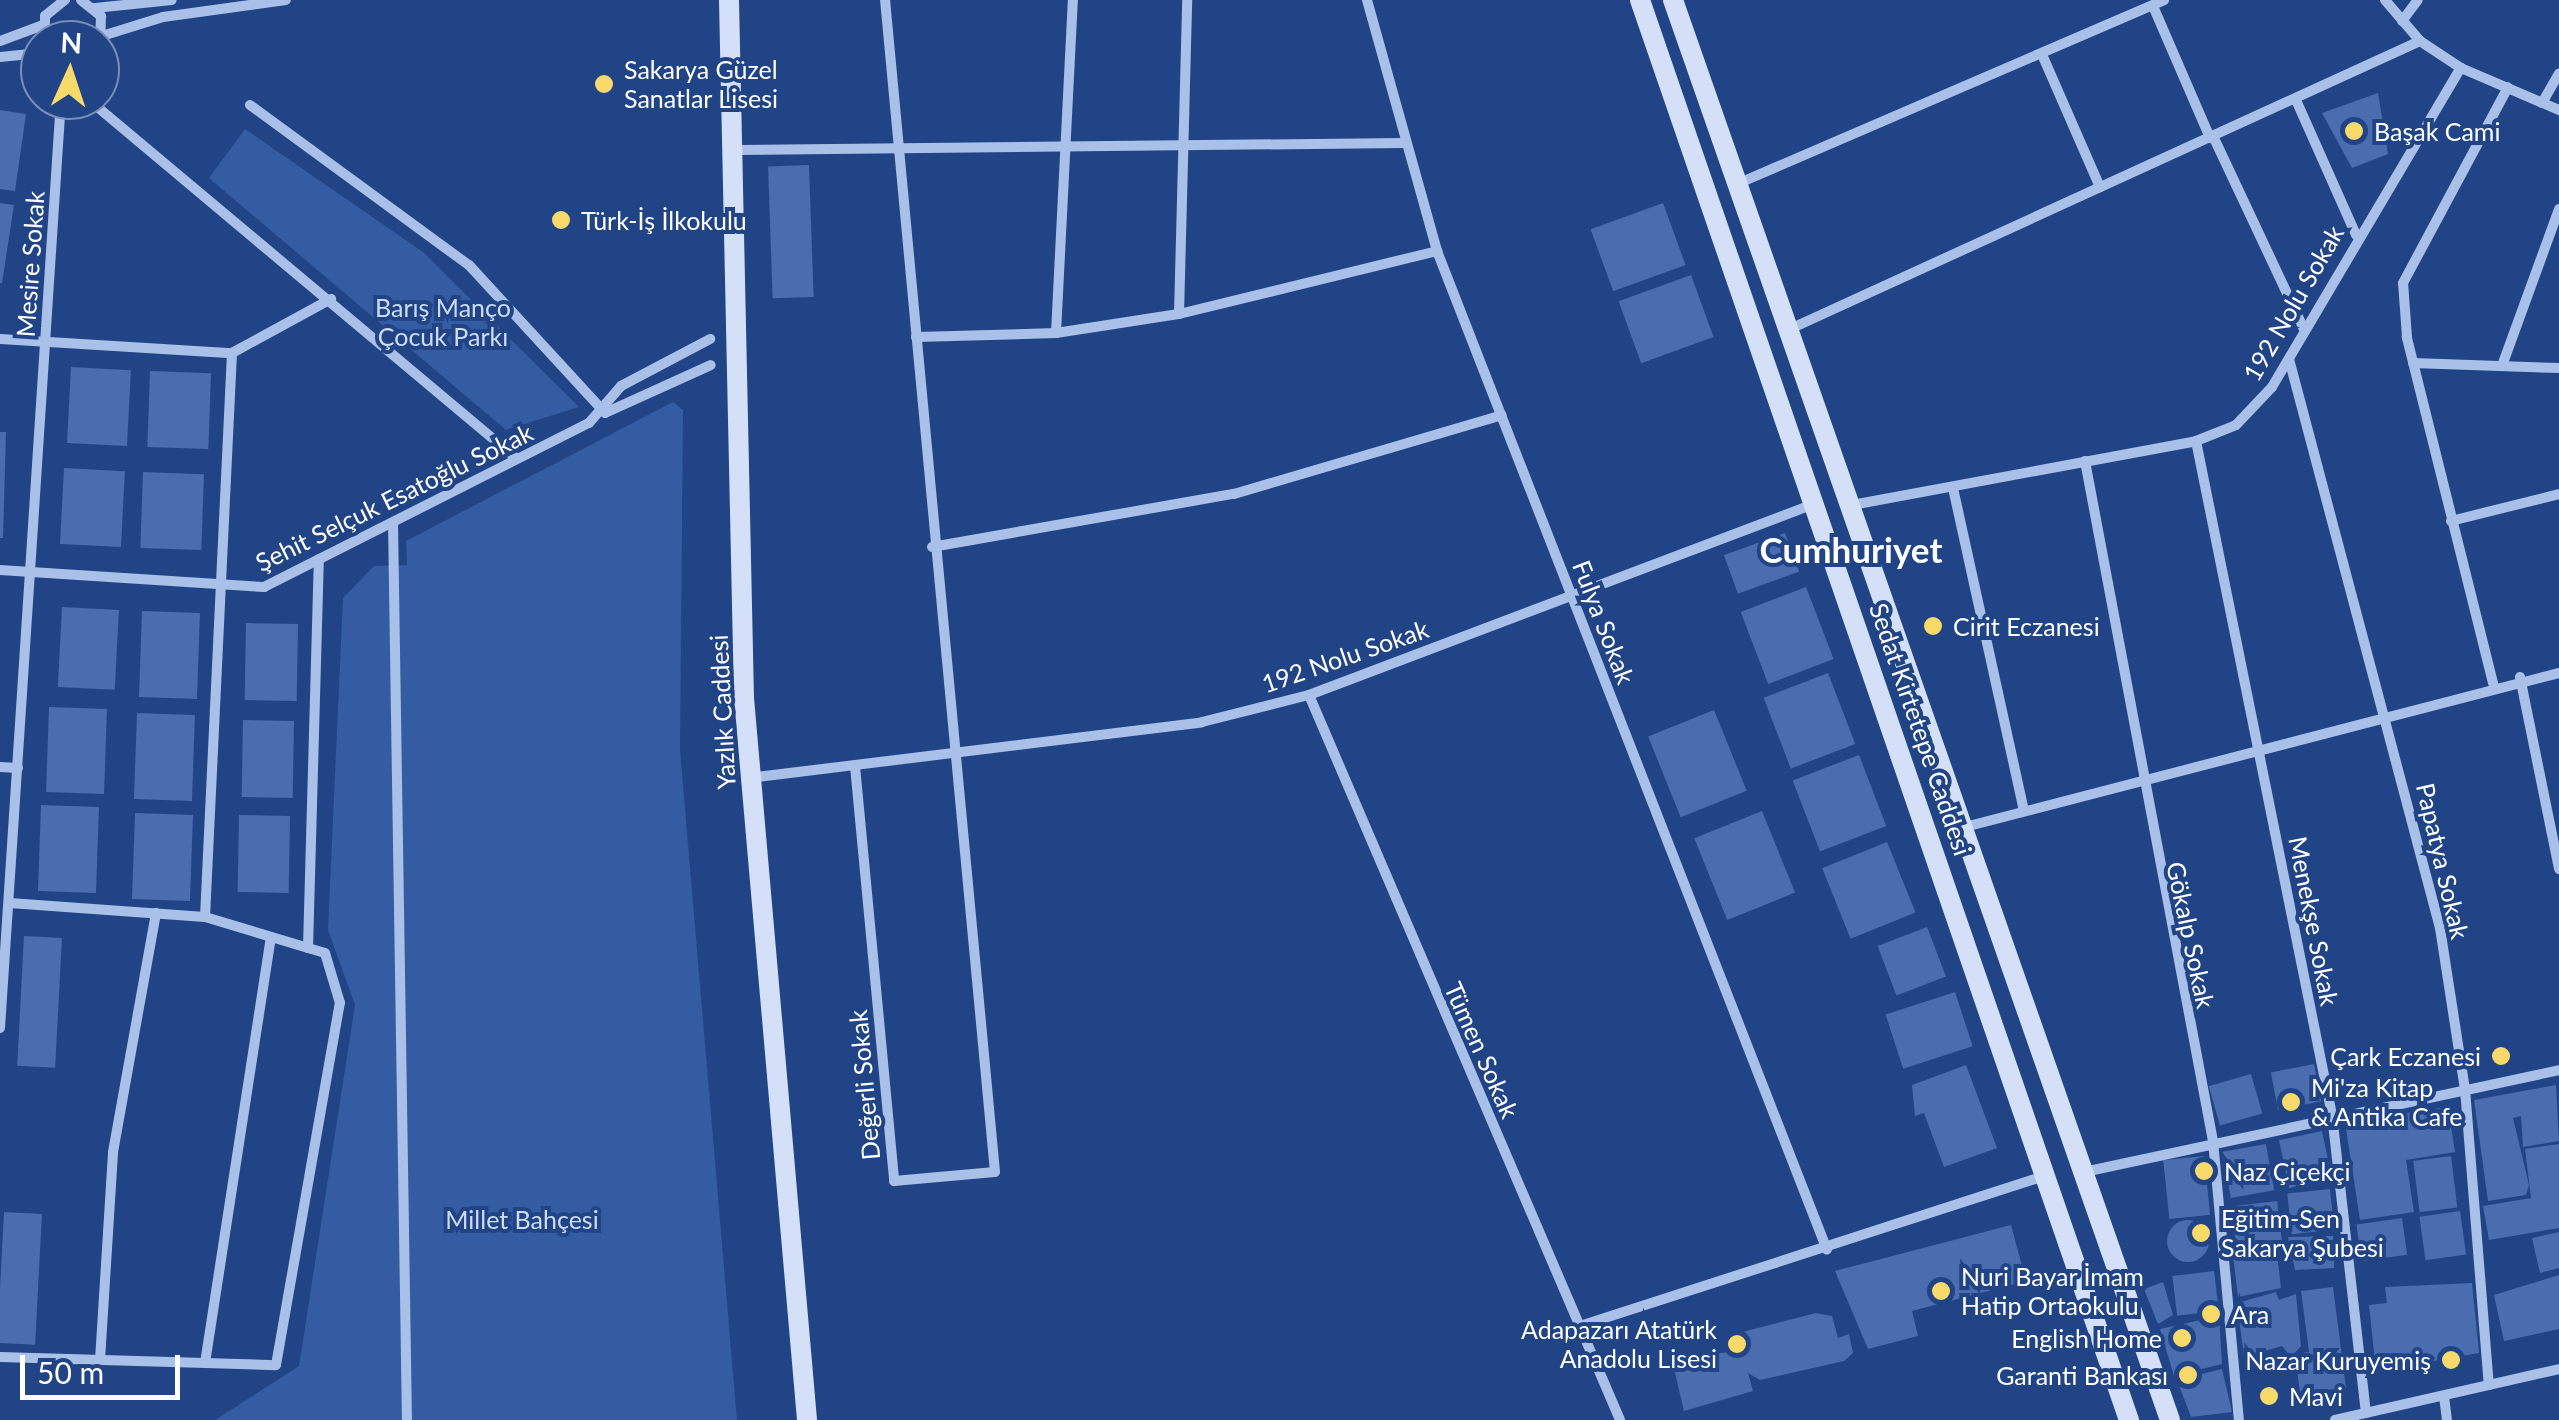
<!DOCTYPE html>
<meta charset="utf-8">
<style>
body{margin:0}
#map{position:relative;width:2559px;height:1420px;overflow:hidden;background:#204485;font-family:Lato,sans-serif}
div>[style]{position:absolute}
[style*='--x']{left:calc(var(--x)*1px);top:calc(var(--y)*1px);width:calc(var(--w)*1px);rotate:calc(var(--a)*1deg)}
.green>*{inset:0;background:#345ca3}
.building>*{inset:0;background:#496dae;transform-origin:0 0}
.round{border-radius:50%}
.street>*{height:10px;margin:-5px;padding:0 5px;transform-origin:5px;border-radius:5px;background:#a9c1e9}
.secondary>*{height:20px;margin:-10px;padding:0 10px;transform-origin:10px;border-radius:10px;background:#d4e0f7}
.dots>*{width:28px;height:28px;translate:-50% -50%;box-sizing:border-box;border:5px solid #204485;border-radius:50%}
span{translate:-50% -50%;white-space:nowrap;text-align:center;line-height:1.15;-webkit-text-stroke:8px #204485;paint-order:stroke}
.poi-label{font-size:25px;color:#fff}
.left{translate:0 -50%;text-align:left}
.right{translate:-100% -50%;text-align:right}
.street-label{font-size:25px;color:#fff}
.park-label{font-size:25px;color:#ceddf7}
.district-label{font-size:35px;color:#fff;font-weight:700}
.north{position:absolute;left:20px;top:20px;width:100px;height:100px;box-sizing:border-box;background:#204485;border:2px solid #798fb6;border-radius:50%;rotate:3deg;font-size:28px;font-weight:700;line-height:40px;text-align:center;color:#fff}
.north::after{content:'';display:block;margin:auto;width:35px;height:45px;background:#f7da6a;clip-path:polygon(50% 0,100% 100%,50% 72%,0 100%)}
.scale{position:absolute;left:20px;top:1355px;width:160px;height:45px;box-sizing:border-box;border:5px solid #fff;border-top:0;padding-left:12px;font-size:30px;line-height:35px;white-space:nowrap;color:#fff;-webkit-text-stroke:8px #204485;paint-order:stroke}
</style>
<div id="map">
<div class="green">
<div style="clip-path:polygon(245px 129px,423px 252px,579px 407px,506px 430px,209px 178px)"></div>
<div style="clip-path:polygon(673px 402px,683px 410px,680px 750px,737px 1420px,215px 1420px,299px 1366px,355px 1005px,328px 930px,343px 598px,374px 566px,407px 565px,406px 541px)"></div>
</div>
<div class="building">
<div style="clip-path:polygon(2378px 93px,2388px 154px,2352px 168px,2322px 113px)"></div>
<div style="clip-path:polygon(0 110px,26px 114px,15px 191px,0 189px)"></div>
<div style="left:809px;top:165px;width:132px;height:41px;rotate:88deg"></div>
<div style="clip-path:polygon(0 203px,14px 205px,2px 283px,0 283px)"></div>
<div style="left:1663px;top:203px;width:66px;height:77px;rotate:70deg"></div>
<div style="left:1691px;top:275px;width:66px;height:77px;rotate:70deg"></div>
<div style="left:71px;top:367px;width:60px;height:76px;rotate:3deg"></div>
<div style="left:150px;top:371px;width:61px;height:76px;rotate:2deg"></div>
<div style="clip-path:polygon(0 432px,6px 432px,3px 538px,0 538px)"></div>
<div style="left:64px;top:468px;width:61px;height:76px;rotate:3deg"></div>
<div style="left:143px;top:472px;width:61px;height:76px;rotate:2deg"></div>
<div style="left:1785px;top:533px;width:41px;height:65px;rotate:70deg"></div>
<div style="left:1806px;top:587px;width:77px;height:70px;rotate:69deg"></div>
<div style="left:62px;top:607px;width:57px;height:80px;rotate:3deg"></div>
<div style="left:142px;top:611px;width:58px;height:86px;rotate:2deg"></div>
<div style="left:246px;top:623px;width:52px;height:77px;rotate:1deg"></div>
<div style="left:1828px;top:673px;width:76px;height:69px;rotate:69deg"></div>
<div style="left:49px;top:707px;width:58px;height:85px;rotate:2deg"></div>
<div style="left:1714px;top:710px;width:87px;height:71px;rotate:68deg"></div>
<div style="left:137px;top:713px;width:58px;height:86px;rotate:2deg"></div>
<div style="left:243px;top:720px;width:51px;height:77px;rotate:1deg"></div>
<div style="left:1859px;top:755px;width:76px;height:71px;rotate:69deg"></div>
<div style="left:41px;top:805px;width:58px;height:86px;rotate:2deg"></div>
<div style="left:1762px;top:811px;width:88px;height:73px;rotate:68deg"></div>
<div style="left:135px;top:813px;width:58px;height:86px;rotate:2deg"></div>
<div style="left:239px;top:815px;width:51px;height:77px;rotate:1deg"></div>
<div style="left:1887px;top:842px;width:76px;height:70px;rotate:68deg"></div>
<div style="left:1927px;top:927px;width:53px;height:53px;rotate:69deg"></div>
<div style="left:24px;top:936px;width:38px;height:130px;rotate:3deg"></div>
<div style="left:1955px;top:992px;width:57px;height:73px;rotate:72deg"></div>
<div style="left:2314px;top:1064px;width:38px;height:44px;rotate:79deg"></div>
<div style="clip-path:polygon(1966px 1065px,1997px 1148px,1944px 1167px,1924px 1113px,1915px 1116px,1912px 1085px)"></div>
<div style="left:2251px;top:1074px;width:41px;height:44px;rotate:74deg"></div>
<div style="clip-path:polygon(2556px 1085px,2559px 1141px,2523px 1147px,2521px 1116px,2513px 1118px,2529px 1185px,2526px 1195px,2488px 1201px,2474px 1100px)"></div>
<div style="clip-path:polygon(2448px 1107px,2455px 1152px,2406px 1160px,2414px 1212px,2360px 1220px,2345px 1122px)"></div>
<div style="left:2322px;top:1131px;width:49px;height:44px;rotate:78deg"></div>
<div style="left:2266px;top:1144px;width:47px;height:44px;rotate:80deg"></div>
<div style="clip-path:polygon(2559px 1144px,2559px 1228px,2489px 1240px,2483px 1206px,2531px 1198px,2525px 1149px)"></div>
<div style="left:2204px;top:1156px;width:59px;height:41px;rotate:84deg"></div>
<div style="left:2451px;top:1156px;width:52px;height:38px;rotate:83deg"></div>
<div style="left:2330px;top:1189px;width:41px;height:43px;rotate:84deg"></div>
<div style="left:2277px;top:1201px;width:41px;height:46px;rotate:83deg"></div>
<div style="left:2460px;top:1211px;width:44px;height:41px;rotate:82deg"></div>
<div style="left:4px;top:1212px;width:38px;height:131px;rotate:3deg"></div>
<div style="left:2402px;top:1218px;width:37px;height:46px;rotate:82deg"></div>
<div class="round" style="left:2167px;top:1220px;width:42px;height:42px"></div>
<div style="clip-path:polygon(2011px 1225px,2026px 1281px,1912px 1311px,1918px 1336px,1868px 1349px,1835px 1271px)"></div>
<div style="clip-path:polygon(2559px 1232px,2559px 1268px,2540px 1273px,2532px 1238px)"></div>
<div style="clip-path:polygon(2333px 1236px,2334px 1268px,2295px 1270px,2288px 1237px)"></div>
<div style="clip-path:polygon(2277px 1253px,2281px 1288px,2238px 1297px,2233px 1255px)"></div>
<div style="left:2214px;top:1271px;width:40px;height:42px;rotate:83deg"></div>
<div style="clip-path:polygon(2559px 1275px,2559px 1329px,2504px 1341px,2494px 1295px)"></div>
<div style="clip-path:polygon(2163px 1282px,2173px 1315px,2158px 1324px,2144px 1289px)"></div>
<div style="clip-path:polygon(2472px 1283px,2479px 1353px,2376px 1371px,2369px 1305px,2387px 1303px,2385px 1287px)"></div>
<div style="clip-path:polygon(2333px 1287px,2346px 1388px,2300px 1393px,2295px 1354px,2309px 1352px,2301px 1291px)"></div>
<div style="clip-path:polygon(2276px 1292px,2279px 1300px,2296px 1294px,2301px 1346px,2291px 1357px,2282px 1346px,2244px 1357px,2237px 1303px)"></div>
<div style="clip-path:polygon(1816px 1313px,1832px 1316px,1838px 1338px,1849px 1334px,1853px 1353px,1844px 1361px,1760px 1380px,1748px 1373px,1753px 1391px,1684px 1411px,1672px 1360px,1735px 1351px,1731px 1335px)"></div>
<div style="clip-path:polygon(2219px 1316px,2222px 1364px,2174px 1376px,2160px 1329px)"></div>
<div style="clip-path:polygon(2222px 1369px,2232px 1412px,2191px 1417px,2177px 1380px)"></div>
</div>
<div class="street">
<div style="--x:81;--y:0;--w:26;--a:39"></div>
<div style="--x:101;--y:16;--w:24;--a:92"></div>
<div style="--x:1367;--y:0;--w:261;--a:74.4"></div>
<div style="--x:1437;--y:251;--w:1072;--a:68.67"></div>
<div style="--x:2385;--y:0;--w:54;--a:49.5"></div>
<div style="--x:2420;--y:41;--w:49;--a:33.4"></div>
<div style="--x:2461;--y:68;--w:107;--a:23.2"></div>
<div style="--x:2153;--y:6;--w:144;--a:66.6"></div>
<div style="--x:95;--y:8;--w:77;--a:-5.9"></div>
<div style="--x:2402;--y:21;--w:26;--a:-53"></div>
<div style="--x:102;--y:36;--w:64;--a:-17.3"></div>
<div style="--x:163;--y:17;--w:124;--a:-7.9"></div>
<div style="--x:45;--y:40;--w:24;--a:-90"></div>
<div style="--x:45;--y:16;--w:26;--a:-39"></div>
<div style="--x:0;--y:41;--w:46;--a:-20.4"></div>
<div style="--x:0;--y:57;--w:40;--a:-5.7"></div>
<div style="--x:2044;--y:59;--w:140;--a:66.4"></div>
<div style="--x:89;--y:100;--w:557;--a:39.98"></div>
<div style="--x:2296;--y:100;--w:148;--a:66"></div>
<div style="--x:2542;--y:103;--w:34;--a:-60"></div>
<div style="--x:250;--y:105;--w:271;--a:36.2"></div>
<div style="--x:469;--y:265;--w:201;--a:47.4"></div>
<div style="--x:605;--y:413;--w:116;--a:-24.4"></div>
<div style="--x:2213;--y:136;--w:213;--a:64.8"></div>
<div style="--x:733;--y:150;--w:670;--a:-0.6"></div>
<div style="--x:1737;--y:184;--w:465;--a:-23.3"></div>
<div style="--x:1179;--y:314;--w:314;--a:-88.5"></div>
<div style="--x:1790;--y:329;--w:693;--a:-24.57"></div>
<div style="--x:1056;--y:333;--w:333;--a:-87.1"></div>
<div style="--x:916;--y:337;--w:140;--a:-1.6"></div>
<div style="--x:1056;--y:333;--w:124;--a:-8.8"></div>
<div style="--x:1179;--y:314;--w:266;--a:-13.7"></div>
<div style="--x:0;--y:339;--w:232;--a:3.5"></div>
<div style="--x:232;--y:353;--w:113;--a:-28.6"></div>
<div style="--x:2289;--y:359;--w:589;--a:75.14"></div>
<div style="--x:2440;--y:928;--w:163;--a:81.2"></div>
<div style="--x:2465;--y:1089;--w:297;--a:85.4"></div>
<div style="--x:2413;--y:363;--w:146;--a:2"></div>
<div style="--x:2503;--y:363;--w:164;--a:-70"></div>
<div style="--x:2196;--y:441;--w:688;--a:78.59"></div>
<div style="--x:2332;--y:1115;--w:300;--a:83.5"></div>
<div style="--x:2085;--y:461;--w:692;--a:79.34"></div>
<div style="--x:2213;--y:1141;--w:280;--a:84.7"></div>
<div style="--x:1953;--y:488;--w:330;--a:77.6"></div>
<div style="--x:1852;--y:505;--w:350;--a:-10.5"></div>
<div style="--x:2196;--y:441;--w:43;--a:-21.8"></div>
<div style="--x:2236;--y:425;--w:52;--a:-46.5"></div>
<div style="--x:2272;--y:387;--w:371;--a:-59.4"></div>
<div style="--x:2451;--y:521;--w:111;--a:-14"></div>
<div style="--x:393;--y:522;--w:898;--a:89.11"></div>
<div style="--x:932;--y:547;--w:307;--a:-10"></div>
<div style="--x:1234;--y:494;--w:279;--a:-16.4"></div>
<div style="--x:0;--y:570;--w:265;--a:3.7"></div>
<div style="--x:264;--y:587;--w:364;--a:-26.8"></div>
<div style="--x:589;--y:423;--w:49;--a:-49.1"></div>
<div style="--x:621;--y:386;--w:101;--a:-27.8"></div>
<div style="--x:2520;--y:677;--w:196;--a:78.5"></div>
<div style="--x:2493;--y:683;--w:357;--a:-104"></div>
<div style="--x:2407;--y:337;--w:54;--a:-94.2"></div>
<div style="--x:2403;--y:283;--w:222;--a:-61.8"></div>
<div style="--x:1309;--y:695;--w:789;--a:66.78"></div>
<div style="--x:855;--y:766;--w:417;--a:84.6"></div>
<div style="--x:894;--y:1181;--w:101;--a:-5.1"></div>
<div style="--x:995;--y:1172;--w:1177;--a:-95.36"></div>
<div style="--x:0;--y:767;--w:18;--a:3"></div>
<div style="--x:749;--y:778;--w:456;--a:-7"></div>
<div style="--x:1202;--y:722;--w:110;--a:-14.2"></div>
<div style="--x:1309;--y:695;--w:540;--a:-20.72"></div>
<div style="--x:1961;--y:828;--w:618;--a:-14.53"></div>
<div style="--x:205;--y:917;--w:565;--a:-87.26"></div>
<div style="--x:308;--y:948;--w:389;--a:-88.4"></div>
<div style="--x:0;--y:1028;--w:930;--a:-86.24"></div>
<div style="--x:2084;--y:1172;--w:486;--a:-12.1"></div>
<div style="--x:1580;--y:1326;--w:489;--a:-17.9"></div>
<div style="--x:0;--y:1357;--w:276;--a:1.7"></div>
<div style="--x:276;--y:1365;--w:368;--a:-80"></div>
<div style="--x:340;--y:1003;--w:52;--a:-106.7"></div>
<div style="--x:325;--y:953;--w:125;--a:-163.3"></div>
<div style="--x:205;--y:917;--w:196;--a:-175.9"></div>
<div style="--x:100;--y:1360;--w:208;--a:-86.4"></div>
<div style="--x:113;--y:1152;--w:243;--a:-79.8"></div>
<div style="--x:205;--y:1363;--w:431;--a:-81.2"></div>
<div style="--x:2444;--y:1396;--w:24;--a:83"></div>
<div style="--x:2335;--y:1420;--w:230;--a:-12.8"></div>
</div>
<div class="secondary">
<div style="--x:729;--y:0;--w:698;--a:88.77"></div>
<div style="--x:744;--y:698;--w:725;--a:85.01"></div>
<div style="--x:1640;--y:0;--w:1502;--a:71"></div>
<div style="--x:1673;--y:0;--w:1504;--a:70.71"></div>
</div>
<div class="dots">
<div style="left:604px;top:84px;background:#f7da6a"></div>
<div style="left:2354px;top:131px;background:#f7da6a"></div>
<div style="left:561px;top:220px;background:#f7da6a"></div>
<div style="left:1933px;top:626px;background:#f7da6a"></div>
<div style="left:2501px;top:1056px;background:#f7da6a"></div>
<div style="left:2291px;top:1102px;background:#f7da6a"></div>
<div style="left:2204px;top:1171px;background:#f7da6a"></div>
<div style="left:2201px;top:1233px;background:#f7da6a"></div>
<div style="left:1941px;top:1291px;background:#f7da6a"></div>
<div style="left:2211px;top:1314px;background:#f7da6a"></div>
<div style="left:2182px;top:1338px;background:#f7da6a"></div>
<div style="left:1737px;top:1344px;background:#f7da6a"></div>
<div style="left:2451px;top:1360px;background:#f7da6a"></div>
<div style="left:2188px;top:1375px;background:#f7da6a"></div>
<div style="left:2269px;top:1396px;background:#f7da6a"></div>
</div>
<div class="poi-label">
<span class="left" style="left:624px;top:84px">Sakarya Güzel<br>Sanatlar Lisesi</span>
<span class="left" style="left:2374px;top:131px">Başak Cami</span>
<span class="left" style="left:581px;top:220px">Türk-İş İlkokulu</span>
<span class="left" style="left:1953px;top:626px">Cirit Eczanesi</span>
<span class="right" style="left:2481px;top:1056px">Çark Eczanesi</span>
<span class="left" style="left:2311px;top:1102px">Mi'za Kitap<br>&amp; Antika Cafe</span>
<span class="left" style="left:2224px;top:1171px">Naz Çiçekçi</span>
<span class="left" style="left:2221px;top:1233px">Eğitim-Sen<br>Sakarya Şubesi</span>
<span class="left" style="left:1961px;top:1291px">Nuri Bayar İmam<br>Hatip Ortaokulu</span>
<span class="left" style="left:2231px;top:1314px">Ara</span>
<span class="right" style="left:1717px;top:1344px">Adapazarı Atatürk<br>Anadolu Lisesi</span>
<span class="right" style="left:2162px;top:1338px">English Home</span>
<span class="right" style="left:2431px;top:1360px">Nazar Kuruyemiş</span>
<span class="right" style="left:2168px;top:1375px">Garanti Bankası</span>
<span class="left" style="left:2289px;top:1396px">Mavi</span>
</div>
<div class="street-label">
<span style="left:30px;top:264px;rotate:-86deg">Mesire Sokak</span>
<span style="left:2293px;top:303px;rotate:-60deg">192 Nolu Sokak</span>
<span style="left:394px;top:497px;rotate:-26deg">Şehit Selçuk Esatoğlu Sokak</span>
<span style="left:1604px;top:622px;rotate:69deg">Fulya Sokak</span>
<span style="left:1345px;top:656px;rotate:-19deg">192 Nolu Sokak</span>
<span style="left:722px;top:712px;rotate:-93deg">Yazlık Caddesi</span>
<span style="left:1921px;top:729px;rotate:71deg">Sedat Kirtetepe Caddesi</span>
<span style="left:2443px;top:861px;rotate:77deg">Papatya Sokak</span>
<span style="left:2314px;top:921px;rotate:79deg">Menekşe Sokak</span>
<span style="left:2191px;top:935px;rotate:78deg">Gökalp Sokak</span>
<span style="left:1482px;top:1050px;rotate:66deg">Tümen Sokak</span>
<span style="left:864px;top:1085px;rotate:-95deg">Değerli Sokak</span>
</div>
<div class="park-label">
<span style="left:443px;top:322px">Barış Manço<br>Çocuk Parkı</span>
<span style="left:522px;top:1219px">Millet Bahçesi</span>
</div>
<div class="district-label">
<span style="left:1851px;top:549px">Cumhuriyet</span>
</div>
<div class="north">N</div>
<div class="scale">50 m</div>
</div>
